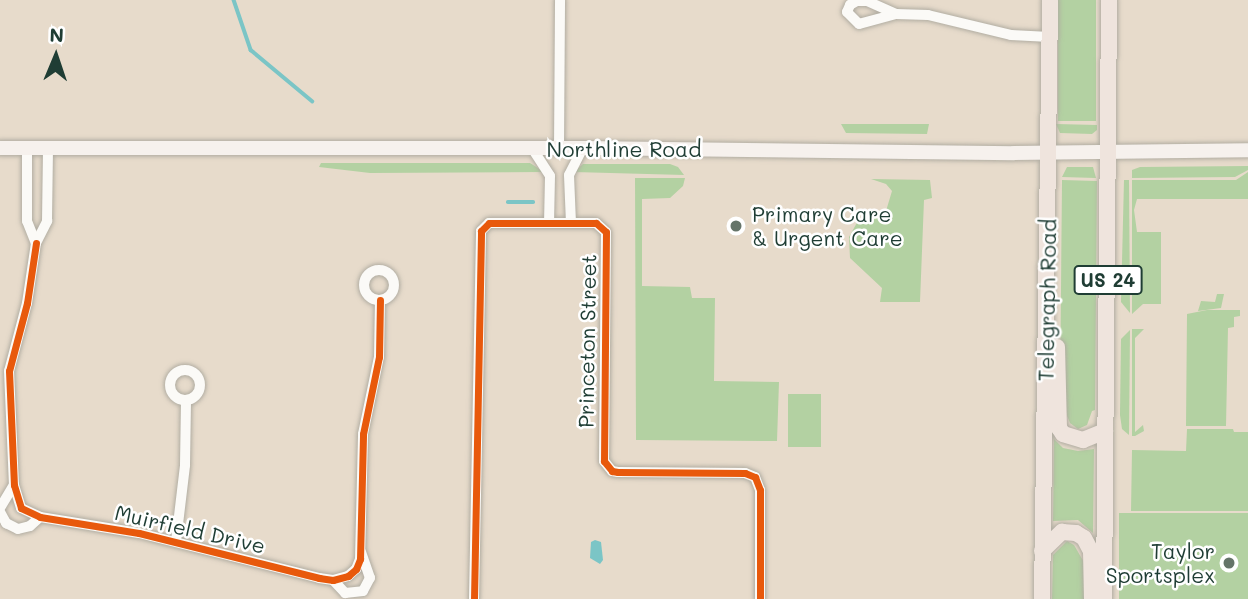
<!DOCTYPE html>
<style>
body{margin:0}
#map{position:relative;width:1248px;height:599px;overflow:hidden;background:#e7dbcb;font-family:Mali,sans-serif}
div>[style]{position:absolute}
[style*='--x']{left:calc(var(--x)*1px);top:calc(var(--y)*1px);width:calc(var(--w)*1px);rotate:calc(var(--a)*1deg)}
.green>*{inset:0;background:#b3d1a2;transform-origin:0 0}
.water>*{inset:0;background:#7bc5c6}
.stream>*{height:3.5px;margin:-1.75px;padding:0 1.75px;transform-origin:1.75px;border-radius:1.75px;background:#7bc5c6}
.roads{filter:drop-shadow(0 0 2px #b1ada2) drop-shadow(0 0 2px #b1ada2)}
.street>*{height:10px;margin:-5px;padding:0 5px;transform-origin:5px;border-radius:5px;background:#fbfaf7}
.street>.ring{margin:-5px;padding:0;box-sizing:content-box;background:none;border:10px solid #fbfaf7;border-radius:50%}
.secondary>*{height:14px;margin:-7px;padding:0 7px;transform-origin:7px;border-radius:7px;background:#f6f1ed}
.primary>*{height:16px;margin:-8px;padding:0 8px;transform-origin:8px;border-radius:8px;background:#efe4dd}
.cycleway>*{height:7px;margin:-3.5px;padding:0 3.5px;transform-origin:3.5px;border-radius:3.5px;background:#e8590c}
.dots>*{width:19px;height:19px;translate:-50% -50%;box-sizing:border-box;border:4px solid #fff;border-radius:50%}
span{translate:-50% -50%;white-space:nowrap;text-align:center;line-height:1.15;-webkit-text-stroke:5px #fff;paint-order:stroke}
.shield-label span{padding:2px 5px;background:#fff;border:2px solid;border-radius:5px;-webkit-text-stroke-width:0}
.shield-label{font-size:19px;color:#1f3d34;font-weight:700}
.street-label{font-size:21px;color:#1f3d34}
.poi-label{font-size:21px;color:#1f3d34}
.left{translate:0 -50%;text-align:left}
.right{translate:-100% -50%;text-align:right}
.north{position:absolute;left:21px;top:21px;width:70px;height:70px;-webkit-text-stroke:5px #fff;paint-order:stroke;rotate:2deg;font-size:19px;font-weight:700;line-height:28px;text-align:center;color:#1f3d34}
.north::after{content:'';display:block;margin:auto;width:24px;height:32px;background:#1f3d34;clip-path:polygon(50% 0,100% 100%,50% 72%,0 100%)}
</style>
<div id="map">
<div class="green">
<div style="left:1058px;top:0;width:38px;height:121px"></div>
<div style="clip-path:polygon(841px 124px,929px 124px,927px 134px,846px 133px)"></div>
<div style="clip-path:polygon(1056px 124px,1097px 125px,1097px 130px,1092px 134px,1060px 133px)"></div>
<div style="clip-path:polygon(321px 163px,530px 163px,544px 172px,370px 173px,319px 167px)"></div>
<div style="clip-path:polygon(583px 164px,670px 164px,678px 167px,684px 175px,574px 172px)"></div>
<div style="clip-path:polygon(1248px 166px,1248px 170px,1235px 177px,1132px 178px,1132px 170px,1140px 167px)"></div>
<div style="clip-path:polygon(1067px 167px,1093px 167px,1096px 178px,1062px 177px)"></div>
<div style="clip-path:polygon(1248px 172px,1248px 199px,1137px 199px,1134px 210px,1137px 232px,1161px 232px,1161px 304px,1143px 304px,1132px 314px,1132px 180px,1236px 180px)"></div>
<div style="clip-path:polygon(635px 178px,685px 178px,683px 186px,670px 198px,642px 199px,642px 286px,690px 287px,692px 298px,715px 298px,714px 381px,779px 382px,777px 441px,636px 440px)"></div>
<div style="clip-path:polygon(871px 179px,930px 180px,932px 198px,924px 200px,920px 302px,880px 302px,882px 288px,850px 258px,849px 237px,859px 219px,877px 218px,886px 211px,892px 191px,886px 184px)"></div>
<div style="clip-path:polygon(1062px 180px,1097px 181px,1095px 410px,1092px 411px,1087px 425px,1078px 429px,1070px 423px,1060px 398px)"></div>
<div style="clip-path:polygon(1124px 180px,1129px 180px,1130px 313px,1121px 302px)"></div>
<div style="clip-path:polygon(1217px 294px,1224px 294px,1221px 308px,1198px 311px,1201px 301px,1215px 302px)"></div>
<div style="clip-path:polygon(1207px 310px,1240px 310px,1240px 316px,1234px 317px,1234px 327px,1228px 328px,1226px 426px,1186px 426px,1187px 314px)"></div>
<div style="clip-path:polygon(1132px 329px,1144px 329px,1135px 338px,1135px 432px,1143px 425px,1144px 431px,1135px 436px,1132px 436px)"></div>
<div style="clip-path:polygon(1130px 330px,1129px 435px,1122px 429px,1120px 415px,1121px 339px)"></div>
<div style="left:788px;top:394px;width:33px;height:53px"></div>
<div style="clip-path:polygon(1187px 429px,1233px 429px,1234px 432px,1248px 432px,1248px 511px,1131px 511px,1132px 450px,1186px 451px)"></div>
<div style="clip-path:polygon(1054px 439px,1063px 448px,1078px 451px,1094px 449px,1093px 533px,1078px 520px,1053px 521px)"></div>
<div style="left:1119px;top:513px;width:129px;height:86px"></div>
<div style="clip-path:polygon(1067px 541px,1074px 545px,1085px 564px,1087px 599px,1052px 599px,1053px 555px)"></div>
</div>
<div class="water">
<div style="clip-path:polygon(595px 540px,601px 542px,603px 560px,600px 564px,590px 558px,591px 542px)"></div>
</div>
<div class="stream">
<div style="--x:234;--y:0;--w:53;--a:71.2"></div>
<div style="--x:251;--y:50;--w:80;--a:39.9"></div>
<div style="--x:508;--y:202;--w:25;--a:0"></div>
</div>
<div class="roads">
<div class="street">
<div style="--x:896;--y:14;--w:38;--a:165"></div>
<div style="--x:859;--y:24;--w:17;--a:-135"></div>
<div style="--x:847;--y:12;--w:8;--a:-67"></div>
<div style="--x:850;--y:5;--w:8;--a:-30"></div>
<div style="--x:857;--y:1;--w:10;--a:0"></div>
<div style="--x:867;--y:1;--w:32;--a:24"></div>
<div style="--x:896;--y:14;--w:32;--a:2"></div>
<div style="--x:928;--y:15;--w:85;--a:13.5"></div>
<div style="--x:1011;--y:35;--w:39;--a:3"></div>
<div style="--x:27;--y:148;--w:73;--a:90"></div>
<div style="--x:27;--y:221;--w:24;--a:68"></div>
<div style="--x:36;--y:243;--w:25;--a:-63"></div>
<div style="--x:47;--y:221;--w:74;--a:-89.2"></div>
<div style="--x:532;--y:148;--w:33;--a:57"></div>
<div style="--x:550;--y:176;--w:47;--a:91.2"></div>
<div style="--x:559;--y:148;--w:148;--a:-89.6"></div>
<div style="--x:571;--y:223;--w:48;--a:-92.4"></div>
<div style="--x:569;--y:175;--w:30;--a:-63"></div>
<div style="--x:36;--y:243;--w:61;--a:98.5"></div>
<div style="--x:27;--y:303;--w:70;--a:104.8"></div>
<div style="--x:9;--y:371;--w:114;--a:87.5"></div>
<div style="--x:14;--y:485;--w:24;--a:73"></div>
<div style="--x:21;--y:508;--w:21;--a:25"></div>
<div style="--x:40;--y:517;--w:100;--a:9.2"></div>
<div style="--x:139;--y:533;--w:186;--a:14"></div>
<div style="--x:319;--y:578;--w:14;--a:8"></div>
<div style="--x:333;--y:580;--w:16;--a:-15"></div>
<div style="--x:348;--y:576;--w:11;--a:-41"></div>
<div style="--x:356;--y:569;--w:11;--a:-68"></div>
<div style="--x:360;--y:559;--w:125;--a:-88.6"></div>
<div style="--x:363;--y:434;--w:79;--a:-78.3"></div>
<div style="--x:379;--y:357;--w:57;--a:-89"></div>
<div class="ring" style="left:364px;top:270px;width:20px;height:20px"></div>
<div class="ring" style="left:170px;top:370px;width:20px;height:20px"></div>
<div style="--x:0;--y:508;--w:27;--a:-59"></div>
<div style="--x:0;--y:512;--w:13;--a:61"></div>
<div style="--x:6;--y:523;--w:13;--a:27"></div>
<div style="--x:18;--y:529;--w:12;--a:-14"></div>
<div style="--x:30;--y:526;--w:13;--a:-42"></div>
<div style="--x:176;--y:541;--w:77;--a:-83.2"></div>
<div style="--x:185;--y:465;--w:65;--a:-89.1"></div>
<div style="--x:333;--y:580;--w:18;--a:47"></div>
<div style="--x:345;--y:593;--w:18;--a:-6"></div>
<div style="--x:363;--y:591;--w:15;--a:-62"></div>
<div style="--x:370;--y:578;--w:28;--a:-109"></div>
<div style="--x:474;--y:599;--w:368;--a:-88.9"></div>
<div style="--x:481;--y:231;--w:11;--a:-45"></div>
<div style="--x:489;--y:223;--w:107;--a:0"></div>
<div style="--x:596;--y:223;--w:13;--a:42"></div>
<div style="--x:606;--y:232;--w:229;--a:90.5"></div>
<div style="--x:604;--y:461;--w:13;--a:51"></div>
<div style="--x:612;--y:471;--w:6;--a:9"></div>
<div style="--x:618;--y:472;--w:127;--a:0.5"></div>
<div style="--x:745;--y:473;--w:11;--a:22"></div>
<div style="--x:755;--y:477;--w:14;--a:69"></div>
<div style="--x:760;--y:490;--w:109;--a:90"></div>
</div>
<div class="secondary">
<div style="--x:0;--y:148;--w:583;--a:0"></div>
<div style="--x:583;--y:148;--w:431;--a:0.7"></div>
<div style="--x:1014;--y:153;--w:234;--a:-0.7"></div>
</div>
<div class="primary">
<div style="--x:1057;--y:347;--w:81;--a:88.6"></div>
<div style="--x:1059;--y:428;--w:7;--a:56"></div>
<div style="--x:1063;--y:434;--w:21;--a:17"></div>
<div style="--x:1083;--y:440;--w:24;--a:-22"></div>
<div style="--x:1042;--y:551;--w:28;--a:-44"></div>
<div style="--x:1062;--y:532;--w:14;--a:4"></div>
<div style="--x:1076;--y:533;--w:9;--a:32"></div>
<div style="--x:1084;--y:538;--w:15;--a:62"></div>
<div style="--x:1091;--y:551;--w:48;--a:88.8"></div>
<div style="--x:1042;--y:599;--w:599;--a:-89.23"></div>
<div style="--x:1104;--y:599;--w:599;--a:-89.52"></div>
</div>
</div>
<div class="cycleway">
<div style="--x:36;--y:243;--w:61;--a:98.5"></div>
<div style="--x:27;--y:303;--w:70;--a:104.8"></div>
<div style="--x:9;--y:371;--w:114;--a:87.5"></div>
<div style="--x:14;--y:485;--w:24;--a:73"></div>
<div style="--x:21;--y:508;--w:21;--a:25"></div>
<div style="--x:40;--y:517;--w:100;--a:9.2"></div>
<div style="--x:139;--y:533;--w:186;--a:14"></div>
<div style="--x:319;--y:578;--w:14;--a:8"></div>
<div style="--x:333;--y:580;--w:16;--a:-15"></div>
<div style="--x:348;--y:576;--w:11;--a:-41"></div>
<div style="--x:356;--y:569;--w:11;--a:-68"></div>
<div style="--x:360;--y:559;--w:125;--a:-88.6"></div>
<div style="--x:363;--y:434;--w:79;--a:-78.3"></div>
<div style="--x:379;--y:357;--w:57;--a:-89"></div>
<div style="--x:474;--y:599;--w:368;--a:-88.9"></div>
<div style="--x:481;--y:231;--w:11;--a:-45"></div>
<div style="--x:489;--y:223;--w:107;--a:0"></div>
<div style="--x:596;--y:223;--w:13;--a:42"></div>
<div style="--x:606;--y:232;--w:229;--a:90.5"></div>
<div style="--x:604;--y:461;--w:13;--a:51"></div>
<div style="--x:612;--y:471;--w:6;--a:9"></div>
<div style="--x:618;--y:472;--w:127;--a:0.5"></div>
<div style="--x:745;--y:473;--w:11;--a:22"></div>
<div style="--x:755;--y:477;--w:14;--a:69"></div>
<div style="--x:760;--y:490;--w:109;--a:90"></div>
</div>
<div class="dots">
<div style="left:736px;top:226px;background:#657469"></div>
<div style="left:1229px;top:563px;background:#657469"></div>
</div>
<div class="shield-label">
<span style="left:1108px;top:280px">US 24</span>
</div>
<div class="street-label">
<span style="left:624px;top:149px">Northline Road</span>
<span style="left:1047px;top:300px;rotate:-89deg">Telegraph Road</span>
<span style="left:587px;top:341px;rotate:-89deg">Princeton Street</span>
<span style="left:190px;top:529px;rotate:13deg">Muirfield Drive</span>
</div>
<div class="poi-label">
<span class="left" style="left:752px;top:226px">Primary Care<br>&amp; Urgent Care</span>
<span class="right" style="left:1215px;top:563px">Taylor<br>Sportsplex</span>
</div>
<div class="north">N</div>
</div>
